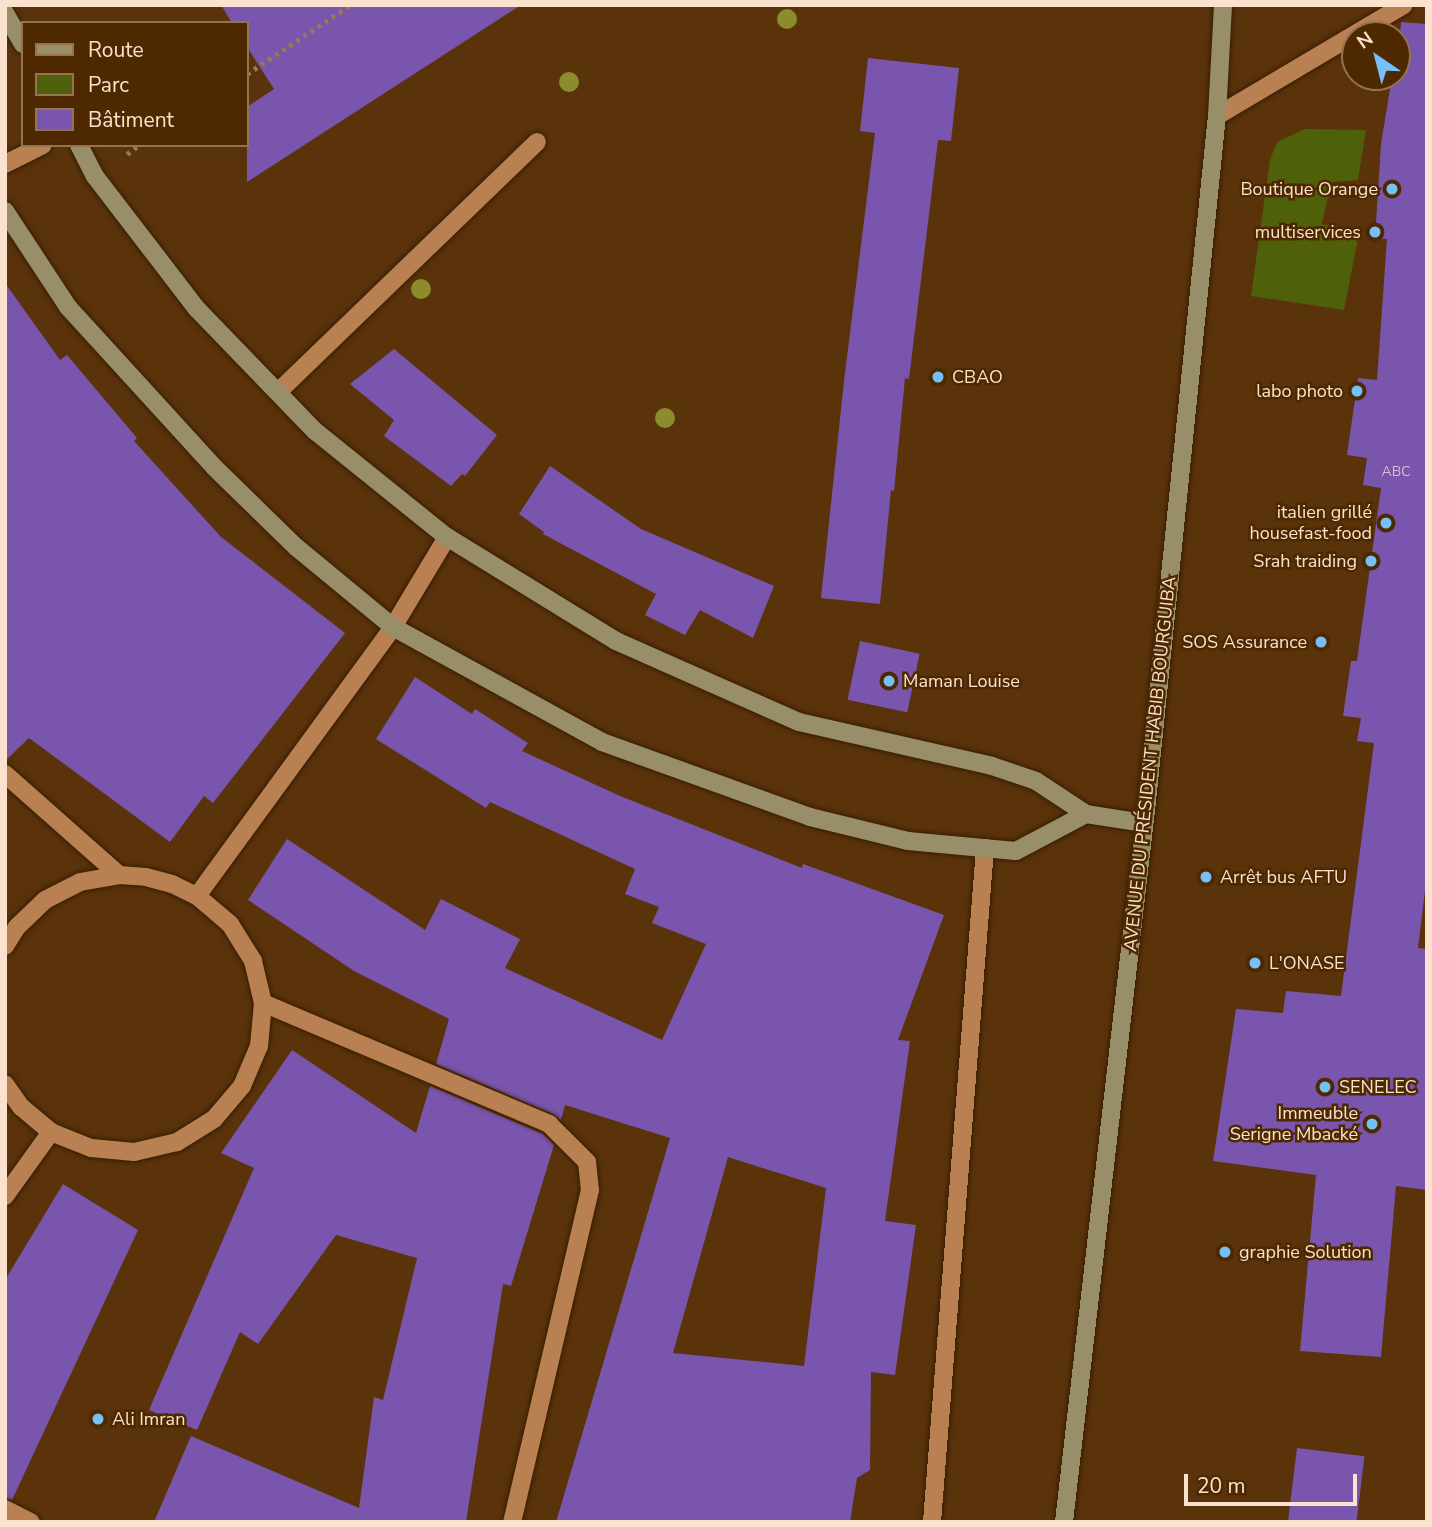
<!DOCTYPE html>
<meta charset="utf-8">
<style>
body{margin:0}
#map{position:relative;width:1432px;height:1527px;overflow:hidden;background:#5a330b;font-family:"Nunito Sans",sans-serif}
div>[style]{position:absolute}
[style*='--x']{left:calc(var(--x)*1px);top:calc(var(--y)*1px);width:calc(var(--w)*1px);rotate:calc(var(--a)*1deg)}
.green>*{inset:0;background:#4f600b}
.building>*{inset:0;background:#7a55ad;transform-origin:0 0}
.path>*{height:4.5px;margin-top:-2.25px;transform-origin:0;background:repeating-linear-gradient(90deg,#997858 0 3.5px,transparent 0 8.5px)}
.roads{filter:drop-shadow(0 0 2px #381d03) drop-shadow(0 0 2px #381d03)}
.lane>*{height:18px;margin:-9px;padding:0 9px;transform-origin:9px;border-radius:9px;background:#b98151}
.street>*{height:18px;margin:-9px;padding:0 9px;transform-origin:9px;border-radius:9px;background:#b98151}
.secondary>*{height:18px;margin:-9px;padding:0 9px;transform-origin:9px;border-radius:9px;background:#988f69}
.trees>*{width:20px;height:20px;margin:-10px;border-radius:50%;background:#8c8c2d}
.dots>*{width:19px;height:19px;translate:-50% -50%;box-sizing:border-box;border:4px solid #4e2900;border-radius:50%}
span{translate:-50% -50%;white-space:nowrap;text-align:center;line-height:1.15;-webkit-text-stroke:5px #4e2900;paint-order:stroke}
.number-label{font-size:14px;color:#dabfc6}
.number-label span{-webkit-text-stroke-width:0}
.poi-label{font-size:18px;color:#fae2ce}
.right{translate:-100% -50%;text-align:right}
.left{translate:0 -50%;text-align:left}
.street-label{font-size:18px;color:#fae2ce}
.frame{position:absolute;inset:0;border:7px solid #fae2ce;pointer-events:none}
.legend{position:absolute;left:21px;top:21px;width:228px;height:126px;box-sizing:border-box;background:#4e2900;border:2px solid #937352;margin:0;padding:9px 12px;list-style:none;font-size:21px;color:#fae2ce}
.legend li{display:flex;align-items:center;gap:14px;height:35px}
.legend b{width:35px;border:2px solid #937352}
.north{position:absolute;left:1341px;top:21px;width:70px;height:70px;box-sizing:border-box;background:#4e2900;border:2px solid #937352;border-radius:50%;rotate:325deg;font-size:19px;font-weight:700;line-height:28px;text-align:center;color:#fae2ce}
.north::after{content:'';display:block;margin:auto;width:24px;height:32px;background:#75c0f6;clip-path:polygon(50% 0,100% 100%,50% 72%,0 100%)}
.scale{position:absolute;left:1184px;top:1474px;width:173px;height:32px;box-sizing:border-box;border:4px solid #fae2ce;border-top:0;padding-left:9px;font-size:21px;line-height:24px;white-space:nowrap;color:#fae2ce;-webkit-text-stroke:5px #4e2900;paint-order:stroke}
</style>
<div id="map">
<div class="green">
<div style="clip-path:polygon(1305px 129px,1366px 130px,1358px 180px,1331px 182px,1322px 224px,1359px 233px,1344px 310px,1251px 296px,1270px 160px,1277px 142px)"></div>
</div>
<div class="building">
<div style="clip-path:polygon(221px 5px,521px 5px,247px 182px,247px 107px,274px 89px,247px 47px,247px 23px,232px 23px)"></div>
<div style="clip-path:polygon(1401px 22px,1427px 24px,1427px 874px,1418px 948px,1427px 949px,1427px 1190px,1396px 1186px,1381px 1357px,1300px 1351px,1316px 1175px,1213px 1161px,1236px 1009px,1283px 1013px,1286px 991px,1341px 996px,1374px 743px,1357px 741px,1361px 718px,1343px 716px,1351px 661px,1357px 661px,1381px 488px,1363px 485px,1367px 458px,1347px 455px,1358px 378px,1377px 380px,1387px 239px,1375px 238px,1381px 144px,1392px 77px,1397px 77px)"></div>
<div style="clip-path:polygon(868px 58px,959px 68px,951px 141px,938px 140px,909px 379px,905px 378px,894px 491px,891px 490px,880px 604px,821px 598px,844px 381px,875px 133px,860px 131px)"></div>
<div style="clip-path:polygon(5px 283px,60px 360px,67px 355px,137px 438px,134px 441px,221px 537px,345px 633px,213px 803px,204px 796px,170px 842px,29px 738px,5px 761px)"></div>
<div style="clip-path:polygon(394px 349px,497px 435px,465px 476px,462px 474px,451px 486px,384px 436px,394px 420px,350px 384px)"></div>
<div style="clip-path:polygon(550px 466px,641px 529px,774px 586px,753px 638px,700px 610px,685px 635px,645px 615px,656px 594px,543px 534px,544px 532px,519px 514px)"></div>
<div style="left:860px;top:641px;width:61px;height:60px;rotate:12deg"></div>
<div style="clip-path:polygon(evenodd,415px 677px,472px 714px,475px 709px,528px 743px,522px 751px,620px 796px,802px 868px,803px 864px,944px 915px,898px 1040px,910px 1041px,885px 1221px,916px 1225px,895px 1375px,871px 1372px,870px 1470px,857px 1478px,850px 1522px,556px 1522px,670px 1138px,565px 1105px,561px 1120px,553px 1114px,436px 1064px,449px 1019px,354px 971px,248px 900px,287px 839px,425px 930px,441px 899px,520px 939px,505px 968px,662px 1040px,706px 944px,652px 923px,659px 907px,625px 894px,635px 869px,490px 802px,486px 808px,376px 739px,415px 677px,728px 1157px,826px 1188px,804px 1366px,673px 1353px,728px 1157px)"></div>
<div style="clip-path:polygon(292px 1050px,416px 1133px,430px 1086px,543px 1134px,554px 1145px,511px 1286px,503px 1284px,466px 1522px,154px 1522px,191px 1436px,359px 1508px,374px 1397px,383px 1400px,417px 1258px,336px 1235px,258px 1344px,240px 1332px,197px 1430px,149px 1410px,254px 1168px,221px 1153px)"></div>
<div style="clip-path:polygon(63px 1184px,138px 1230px,12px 1500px,5px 1498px,5px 1280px)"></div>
<div style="left:1297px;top:1448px;width:68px;height:74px;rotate:7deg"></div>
</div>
<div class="path">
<div style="--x:247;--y:74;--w:124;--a:-33.8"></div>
<div style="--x:127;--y:154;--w:15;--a:-37"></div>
</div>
<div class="roads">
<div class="lane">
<div style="--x:1217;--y:116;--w:217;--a:-30.7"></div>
<div style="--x:278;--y:392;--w:360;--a:-44"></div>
</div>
<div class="street">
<div style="--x:5;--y:164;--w:42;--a:-26.6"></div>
<div style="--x:5;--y:774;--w:152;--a:41.5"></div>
<div style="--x:197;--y:896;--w:333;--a:-53.9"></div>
<div style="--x:393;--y:627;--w:105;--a:-59"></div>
<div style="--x:5;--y:946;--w:22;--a:-58"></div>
<div style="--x:17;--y:927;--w:39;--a:-44"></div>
<div style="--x:45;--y:900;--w:39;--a:-27"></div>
<div style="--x:80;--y:882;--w:40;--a:-10"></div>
<div style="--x:119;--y:875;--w:27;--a:4"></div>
<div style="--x:146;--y:877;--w:27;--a:15"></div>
<div style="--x:172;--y:884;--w:28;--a:26"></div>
<div style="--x:197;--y:896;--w:43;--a:40.3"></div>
<div style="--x:230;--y:924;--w:44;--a:58.1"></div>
<div style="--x:253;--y:961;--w:43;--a:76.6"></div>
<div style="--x:263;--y:1003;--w:43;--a:95.3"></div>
<div style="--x:259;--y:1046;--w:43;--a:113"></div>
<div style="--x:242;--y:1086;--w:43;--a:130.3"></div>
<div style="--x:214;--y:1119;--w:44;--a:148.1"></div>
<div style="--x:177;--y:1142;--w:44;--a:166.9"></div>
<div style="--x:134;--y:1152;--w:43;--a:-174.7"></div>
<div style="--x:91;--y:1148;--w:43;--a:-158.2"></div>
<div style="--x:51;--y:1132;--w:39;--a:-140"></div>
<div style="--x:21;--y:1107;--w:28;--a:-125"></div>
<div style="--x:263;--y:1003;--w:311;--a:22.9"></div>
<div style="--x:549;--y:1124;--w:54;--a:45"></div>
<div style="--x:587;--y:1162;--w:28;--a:84"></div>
<div style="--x:590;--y:1190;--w:341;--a:103.2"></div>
<div style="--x:5;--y:1196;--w:79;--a:-54.3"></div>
<div style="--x:5;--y:1509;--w:29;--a:27"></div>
<div style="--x:932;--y:1522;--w:676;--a:-85.5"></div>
</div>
<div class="secondary">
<div style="--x:5;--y:13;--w:36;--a:60"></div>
<div style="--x:79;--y:145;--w:34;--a:63"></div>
<div style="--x:94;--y:175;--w:169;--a:52.5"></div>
<div style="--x:197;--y:309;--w:170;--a:46"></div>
<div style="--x:315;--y:431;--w:169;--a:38.8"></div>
<div style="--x:447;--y:537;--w:198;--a:31.6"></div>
<div style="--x:616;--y:641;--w:200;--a:23.9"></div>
<div style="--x:799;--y:722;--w:198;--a:12.8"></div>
<div style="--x:992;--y:766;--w:46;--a:18.8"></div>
<div style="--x:1036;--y:781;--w:60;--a:33.4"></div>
<div style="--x:1086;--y:814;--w:59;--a:8.8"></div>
<div style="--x:5;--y:211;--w:115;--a:56.7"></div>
<div style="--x:68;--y:307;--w:217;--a:47.6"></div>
<div style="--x:214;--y:467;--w:115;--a:44.3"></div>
<div style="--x:296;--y:547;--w:126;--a:39.5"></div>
<div style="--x:393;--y:627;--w:239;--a:28.8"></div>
<div style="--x:602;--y:742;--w:221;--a:19.8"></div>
<div style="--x:810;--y:817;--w:101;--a:13.8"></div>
<div style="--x:908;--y:841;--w:108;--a:5.3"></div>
<div style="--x:1016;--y:851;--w:79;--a:-27.9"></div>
<div style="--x:1064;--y:1522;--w:726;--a:-83.43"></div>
<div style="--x:1147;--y:801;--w:689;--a:-84.17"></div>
<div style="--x:1217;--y:116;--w:111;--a:-86.9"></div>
</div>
</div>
<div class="trees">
<div style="left:787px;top:19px"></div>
<div style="left:569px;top:82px"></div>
<div style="left:421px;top:289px"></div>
<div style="left:665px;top:418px"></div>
</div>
<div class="dots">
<div style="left:1392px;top:189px;background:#75c0f6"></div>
<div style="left:1375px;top:232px;background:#75c0f6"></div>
<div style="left:938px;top:377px;background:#75c0f6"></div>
<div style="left:1357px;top:391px;background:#75c0f6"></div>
<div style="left:1386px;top:523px;background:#75c0f6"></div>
<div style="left:1371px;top:561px;background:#75c0f6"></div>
<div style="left:1321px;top:642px;background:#75c0f6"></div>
<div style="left:889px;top:681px;background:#75c0f6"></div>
<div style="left:1206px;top:877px;background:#75c0f6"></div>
<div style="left:1255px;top:963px;background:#75c0f6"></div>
<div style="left:1325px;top:1087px;background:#75c0f6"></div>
<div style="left:1372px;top:1124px;background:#75c0f6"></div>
<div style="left:1225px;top:1252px;background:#75c0f6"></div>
<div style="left:98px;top:1419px;background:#75c0f6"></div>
</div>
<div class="number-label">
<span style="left:1396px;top:472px">ABC</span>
</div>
<div class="poi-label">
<span class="right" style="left:1378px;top:189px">Boutique Orange</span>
<span class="right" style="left:1361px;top:232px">multiservices</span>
<span class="left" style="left:952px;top:377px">CBAO</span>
<span class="right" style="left:1343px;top:391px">labo photo</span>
<span class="right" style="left:1372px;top:523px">italien grillé<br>housefast-food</span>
<span class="right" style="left:1357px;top:561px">Srah traiding</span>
<span class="right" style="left:1307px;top:642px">SOS Assurance</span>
<span class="left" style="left:903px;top:681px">Maman Louise</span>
<span class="left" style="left:1220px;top:877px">Arrêt bus AFTU</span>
<span class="left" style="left:1269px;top:963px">L'ONASE</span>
<span class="left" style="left:1339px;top:1087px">SENELEC</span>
<span class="right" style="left:1358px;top:1124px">Immeuble<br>Serigne Mbacké</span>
<span class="left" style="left:1239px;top:1252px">graphie Solution</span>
<span class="left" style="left:112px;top:1419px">Ali Imran</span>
</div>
<div class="street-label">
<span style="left:1150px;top:764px;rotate:-84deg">AVENUE DU PRÉSIDENT HABIB BOURGUIBA</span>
</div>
<div class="frame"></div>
<ul class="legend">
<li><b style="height:9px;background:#988f69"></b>Route</li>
<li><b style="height:19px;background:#4f600b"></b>Parc</li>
<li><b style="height:19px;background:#7a55ad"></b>Bâtiment</li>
</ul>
<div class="north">N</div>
<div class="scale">20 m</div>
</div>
